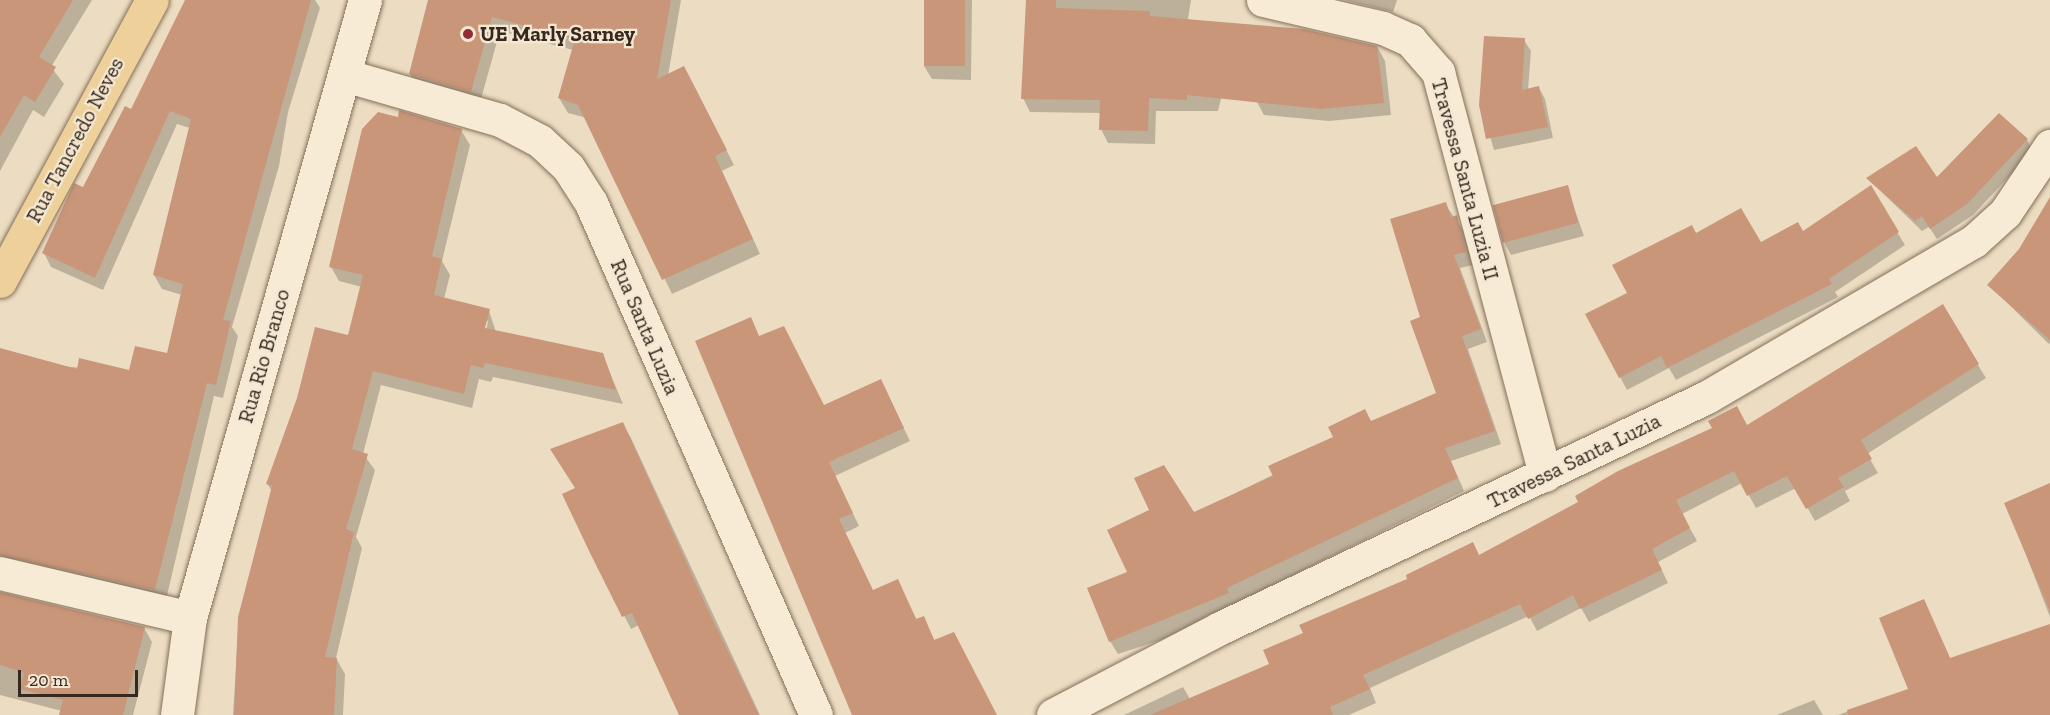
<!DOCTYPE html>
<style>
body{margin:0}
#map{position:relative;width:2050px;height:715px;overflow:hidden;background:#ecddc2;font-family:"Zilla Slab",serif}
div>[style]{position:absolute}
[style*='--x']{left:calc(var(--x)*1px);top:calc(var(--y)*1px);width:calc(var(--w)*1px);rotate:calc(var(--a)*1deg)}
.shadow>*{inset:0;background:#0003}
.building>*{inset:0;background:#c9967a;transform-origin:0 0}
.roads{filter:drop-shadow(0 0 2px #856f5a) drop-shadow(0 0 2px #856f5a)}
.minor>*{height:33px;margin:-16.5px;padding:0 16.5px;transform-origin:16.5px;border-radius:16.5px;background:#f7ebd5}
.primary>*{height:33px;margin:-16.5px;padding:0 16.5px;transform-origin:16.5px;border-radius:16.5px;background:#eed09b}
.dots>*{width:16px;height:16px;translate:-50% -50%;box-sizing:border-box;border:3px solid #f4e8d2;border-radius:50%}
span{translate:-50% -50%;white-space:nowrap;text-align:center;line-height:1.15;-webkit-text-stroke:4.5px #f4e8d2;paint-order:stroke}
.poi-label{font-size:21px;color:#36281e;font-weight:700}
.left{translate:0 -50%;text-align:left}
.street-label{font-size:21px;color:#36281e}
.scale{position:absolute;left:18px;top:670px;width:120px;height:27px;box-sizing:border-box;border:3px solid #36281e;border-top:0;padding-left:8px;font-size:18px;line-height:21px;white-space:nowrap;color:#36281e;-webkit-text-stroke:4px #f4e8d2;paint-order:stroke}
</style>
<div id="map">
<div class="shadow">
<div style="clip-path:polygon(0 0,92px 0,51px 67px,64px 84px,44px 117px,33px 110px,0 171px)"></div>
<div style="clip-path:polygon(186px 0,315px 0,320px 8px,288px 112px,279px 166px,232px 327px,238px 336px,223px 398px,214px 396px,166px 600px,0 571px,0 361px,131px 372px,168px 355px,182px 295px,162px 289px,154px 275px,190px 128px,177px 124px,103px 290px,51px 267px,44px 253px,131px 111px)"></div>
<div style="clip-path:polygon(429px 0,681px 0,668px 76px,692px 82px,734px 165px,722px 171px,760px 254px,672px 294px,587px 118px,568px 113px,559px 98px,573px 50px,500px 31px,479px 106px,419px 89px,410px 74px)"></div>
<div style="clip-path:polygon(925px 0,972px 0,971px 80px,932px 79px,924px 66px)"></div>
<div style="clip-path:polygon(1027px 0,1191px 0,1188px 19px,1236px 37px,1218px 111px,1156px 111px,1155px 144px,1108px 143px,1101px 129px,1101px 113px,1030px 112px,1023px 98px)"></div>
<div style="clip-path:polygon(1344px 0,1397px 0,1393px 12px)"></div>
<div style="clip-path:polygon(1282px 30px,1378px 48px,1385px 61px,1391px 115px,1329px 121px,1264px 115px,1257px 102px)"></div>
<div style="clip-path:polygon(1524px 40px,1531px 51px,1528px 90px,1539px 88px,1545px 99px,1553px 138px,1494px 150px,1481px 105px)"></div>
<div style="clip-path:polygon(evenodd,461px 130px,470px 145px,442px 261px,450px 275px,444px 299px,489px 311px,496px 332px,602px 354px,623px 404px,493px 377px,491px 382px,479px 379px,472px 408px,381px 385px,363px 454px,375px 470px,356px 537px,362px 548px,336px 658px,345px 674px,343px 715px,233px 715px,239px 618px,272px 492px,267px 483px,349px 337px,362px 287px,339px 281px,331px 267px,461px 130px,485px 321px,488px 321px,485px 336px,485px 321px)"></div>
<div style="clip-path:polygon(2027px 140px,2033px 151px,1973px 215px,1937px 239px,1929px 227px,1922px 231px,1868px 179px,1937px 180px)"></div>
<div style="clip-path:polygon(1567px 187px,1584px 236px,1511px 255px,1504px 242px)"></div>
<div style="clip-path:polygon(1870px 187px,1905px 245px,1835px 292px,1838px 297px,1676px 380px,1669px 368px,1627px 390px,1620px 377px,1629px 293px,1696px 235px,1760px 244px,1803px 233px)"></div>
<div style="clip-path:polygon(2050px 199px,2050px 343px,2049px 344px,1989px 285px,2020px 250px)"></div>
<div style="clip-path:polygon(1445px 204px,1463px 230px,1473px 265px,1460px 268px,1487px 342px,1468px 349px,1501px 444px,1451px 461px,1464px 491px,1161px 640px,1118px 654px,1110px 641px,1129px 573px,1193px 514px,1438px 394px,1422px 318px)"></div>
<div style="clip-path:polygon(1942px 306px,1986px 378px,1867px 454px,1878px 473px,1845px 491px,1850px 501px,1815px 521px,1796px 488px,1756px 508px,1742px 483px,1682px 514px,1697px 541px,1658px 562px,1668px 583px,1589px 622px,1581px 608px,1537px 631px,1529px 616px,1370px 688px,1376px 703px,1349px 715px,1124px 715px,1183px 687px,1190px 699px,1270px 665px,1747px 426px)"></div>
<div style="clip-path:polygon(750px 319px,760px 338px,825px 407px,881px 381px,910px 441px,835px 476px,859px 526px,845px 533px,873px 592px,897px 581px,917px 620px,923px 617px,935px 641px,996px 715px,855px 715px)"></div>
<div style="clip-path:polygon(622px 424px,630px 436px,760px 715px,681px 715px,639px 625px,631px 629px,592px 554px,576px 489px)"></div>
<div style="clip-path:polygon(2050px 484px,2050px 617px,2006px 503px)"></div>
<div style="clip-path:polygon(0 594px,144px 628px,152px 642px,133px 715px,61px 715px,62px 711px,0 695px)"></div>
<div style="clip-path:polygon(1924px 601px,1951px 660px,2050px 625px,2050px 715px,1838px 715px,1910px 689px)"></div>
<div style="clip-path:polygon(1814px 700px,1823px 715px,1777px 715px)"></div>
</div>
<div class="building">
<div style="clip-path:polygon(0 0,73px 0,39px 57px,56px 67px,35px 102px,24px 95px,0 137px)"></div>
<div style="clip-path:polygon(185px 0,311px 0,223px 320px,231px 321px,216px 385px,207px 383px,155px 590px,0 555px,0 348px,77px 369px,79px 358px,129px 370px,135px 346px,167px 353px,183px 284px,153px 275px,191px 119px,170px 111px,95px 278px,42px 253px,74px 183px,83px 187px,125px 106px,131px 109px)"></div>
<div style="clip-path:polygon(428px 0,671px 0,657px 79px,684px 66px,727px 150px,715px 156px,753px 239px,662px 280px,578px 105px,558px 98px,575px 39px,492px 17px,471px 92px,409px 74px)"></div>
<div style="left:924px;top:0;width:41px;height:66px"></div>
<div style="clip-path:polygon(1026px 0,1056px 0,1056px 8px,1150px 11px,1150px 16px,1304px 29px,1377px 46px,1384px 103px,1321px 109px,1187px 95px,1187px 100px,1149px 98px,1148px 131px,1099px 130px,1100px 100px,1021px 99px)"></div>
<div style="clip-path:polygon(1484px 36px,1525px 38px,1522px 90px,1539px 86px,1548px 127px,1486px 139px,1479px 105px)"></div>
<div style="clip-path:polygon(399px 110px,462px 129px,432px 256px,442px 259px,434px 295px,490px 309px,485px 328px,603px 353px,616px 390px,485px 363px,483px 368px,471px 365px,464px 394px,373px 371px,352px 449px,368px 454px,346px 529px,354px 532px,325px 657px,337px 658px,334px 715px,234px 715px,238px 617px,272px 486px,266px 484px,297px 398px,315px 327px,348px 335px,363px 275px,329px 267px,362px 129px,378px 112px,398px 117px)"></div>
<div style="clip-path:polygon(1999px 113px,2028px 139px,1967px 204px,1930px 229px,1922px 216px,1915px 221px,1866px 178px,1916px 146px,1937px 177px)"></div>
<div style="left:1568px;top:185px;width:39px;height:78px;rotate:75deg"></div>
<div style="clip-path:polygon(1871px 185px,1899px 232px,1829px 279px,1832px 284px,1667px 368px,1661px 356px,1619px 378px,1585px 314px,1627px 293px,1612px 265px,1692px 225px,1696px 233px,1741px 208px,1761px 242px,1798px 222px,1803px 231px)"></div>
<div style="clip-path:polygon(2050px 197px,2050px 340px,1987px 285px,2019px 249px)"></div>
<div style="clip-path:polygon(1446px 202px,1451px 217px,1457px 215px,1466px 252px,1454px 255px,1481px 329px,1462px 336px,1495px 431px,1445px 448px,1458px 478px,1227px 588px,1229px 593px,1109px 642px,1087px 588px,1127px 572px,1107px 530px,1149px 510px,1134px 478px,1164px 465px,1194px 512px,1273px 476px,1268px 466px,1333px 437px,1328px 427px,1365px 409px,1371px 421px,1436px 393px,1410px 321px,1420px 317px,1390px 219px)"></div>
<div style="clip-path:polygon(1943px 304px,1979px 364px,1861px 440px,1872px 459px,1838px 478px,1844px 487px,1806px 509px,1787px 476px,1747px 496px,1734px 471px,1676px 500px,1690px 528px,1652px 549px,1662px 570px,1580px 609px,1573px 595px,1528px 619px,1520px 604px,1363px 675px,1370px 689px,1330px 707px,1333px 715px,1150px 715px,1269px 664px,1263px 650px,1303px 633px,1299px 625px,1407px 579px,1406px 575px,1473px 542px,1479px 555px,1578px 502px,1575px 496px,1618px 471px,1712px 428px,1708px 421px,1737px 406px,1747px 425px)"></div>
<div style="clip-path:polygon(751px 317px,759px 336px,784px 326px,824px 405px,881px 379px,904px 428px,829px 462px,853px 513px,839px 519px,873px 590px,898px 579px,916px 619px,924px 616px,934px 640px,954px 632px,997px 715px,852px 715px,695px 341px)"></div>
<div style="clip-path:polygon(623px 422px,707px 608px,759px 715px,679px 715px,632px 613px,622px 617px,591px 555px,562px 494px,575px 488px,550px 449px)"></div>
<div style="clip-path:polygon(2050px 483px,2050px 611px,2004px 503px)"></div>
<div style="clip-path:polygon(0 592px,145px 627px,123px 715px,59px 715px,63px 700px,20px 689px,24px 673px,0 665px)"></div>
<div style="clip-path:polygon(1924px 599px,1950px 658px,2050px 624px,2050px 715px,1848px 715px,1847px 710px,1908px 689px,1879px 618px)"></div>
</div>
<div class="roads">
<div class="minor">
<div style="--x:1263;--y:0;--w:123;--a:13.1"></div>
<div style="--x:1383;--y:28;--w:30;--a:24"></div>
<div style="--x:1410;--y:40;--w:43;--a:48.8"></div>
<div style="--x:1438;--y:72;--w:417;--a:75.1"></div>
<div style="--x:344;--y:75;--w:162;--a:16.1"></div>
<div style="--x:500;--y:120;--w:45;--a:27.7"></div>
<div style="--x:540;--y:141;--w:38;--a:43"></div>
<div style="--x:568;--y:167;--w:43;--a:57.4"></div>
<div style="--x:591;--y:203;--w:559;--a:66.28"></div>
<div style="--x:0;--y:573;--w:195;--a:13.3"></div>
<div style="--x:177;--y:715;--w:98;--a:-82.4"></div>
<div style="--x:190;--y:618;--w:642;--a:-74.19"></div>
<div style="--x:1053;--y:715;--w:188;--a:-27.5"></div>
<div style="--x:1220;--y:628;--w:539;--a:-25.38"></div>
<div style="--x:1707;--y:397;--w:309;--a:-30.3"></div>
<div style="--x:1974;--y:241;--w:42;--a:-42.1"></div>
<div style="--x:2005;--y:213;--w:81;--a:-56.1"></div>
</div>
<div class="primary">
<div style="--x:0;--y:281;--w:319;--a:-61.6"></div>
</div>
</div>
<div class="dots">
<div style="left:468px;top:34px;background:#922d33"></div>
</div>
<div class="poi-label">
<span class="left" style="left:480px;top:34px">UE Marly Sarney</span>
</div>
<div class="street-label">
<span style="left:75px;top:140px;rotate:-62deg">Rua Tancredo Neves</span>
<span style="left:1465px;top:179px;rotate:75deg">Travessa Santa Luzia II</span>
<span style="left:645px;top:327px;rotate:67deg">Rua Santa Luzia</span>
<span style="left:264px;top:356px;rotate:-74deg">Rua Rio Branco</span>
<span style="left:1574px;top:461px;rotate:-26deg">Travessa Santa Luzia</span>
</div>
<div class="scale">20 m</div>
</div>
